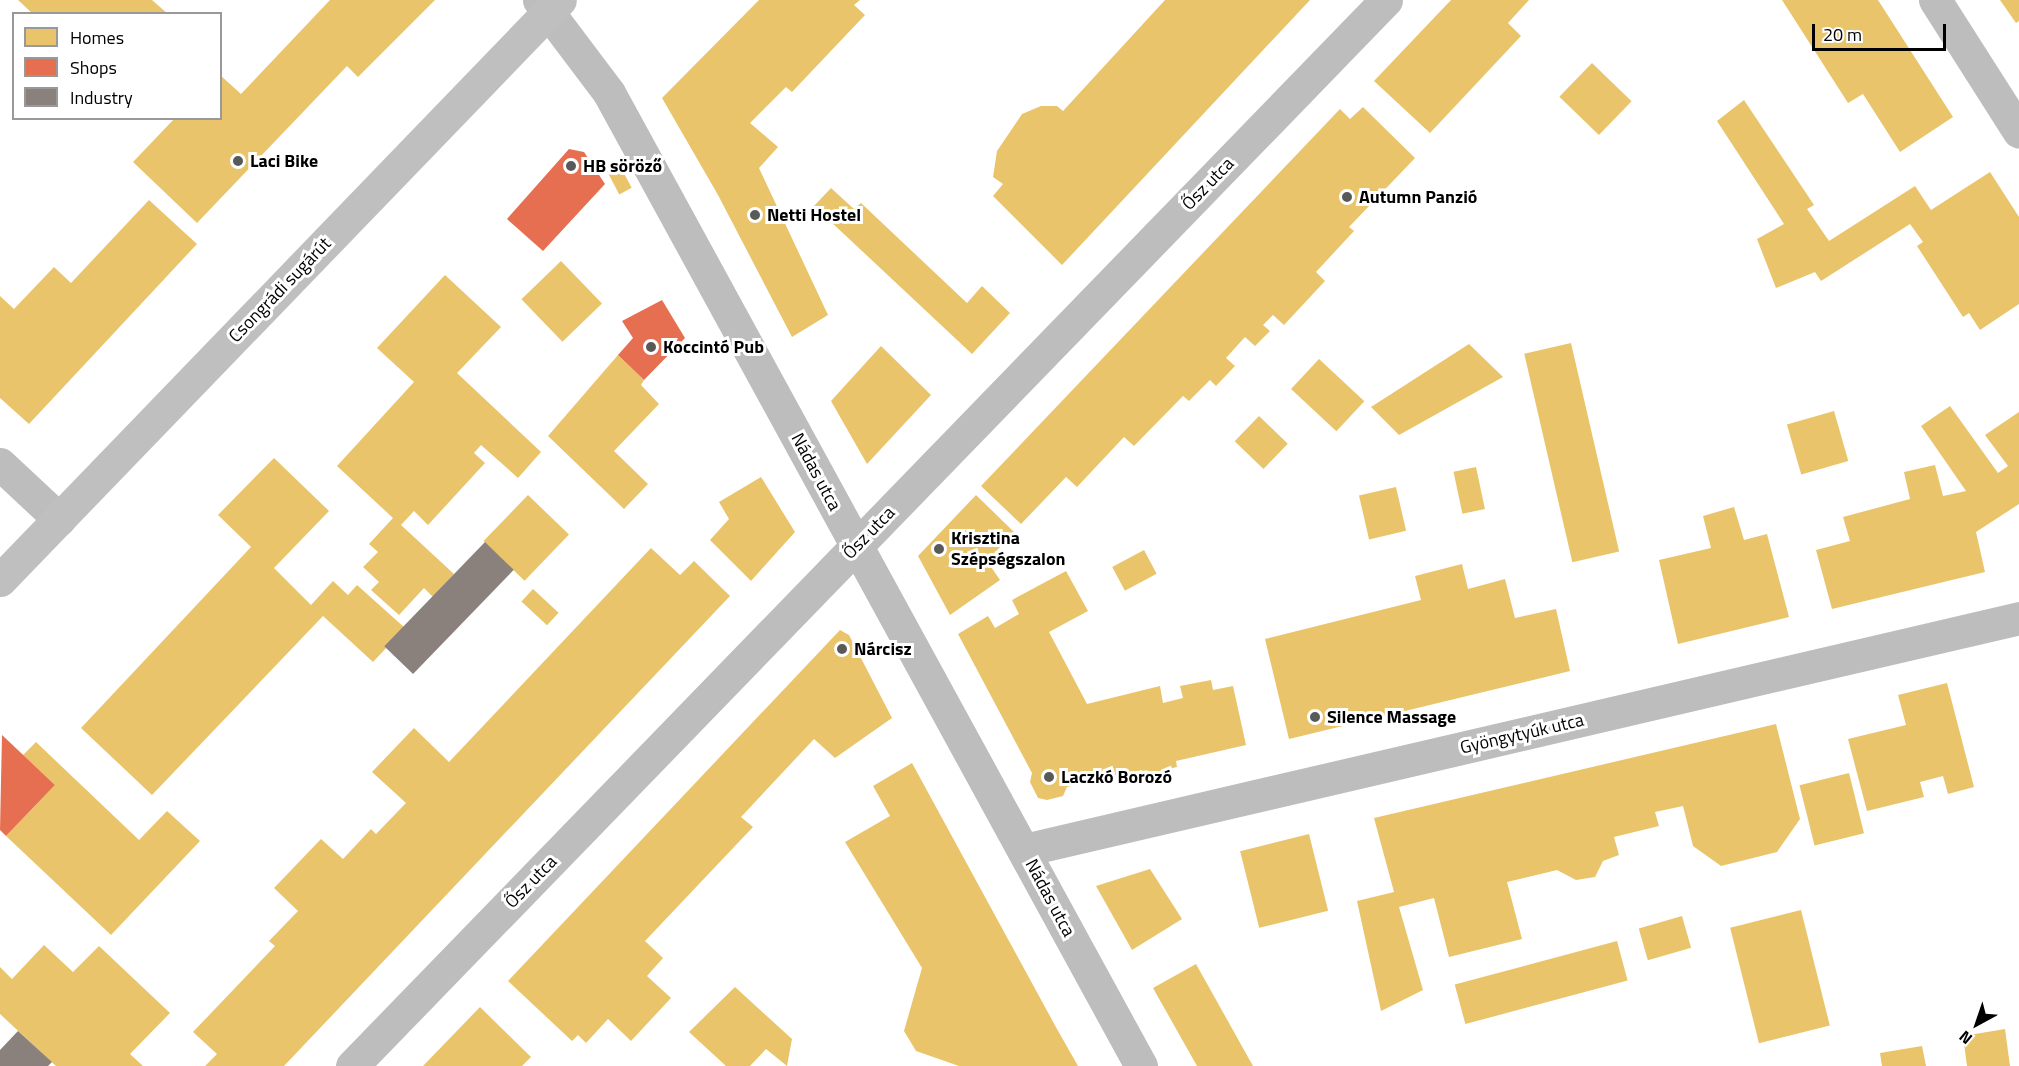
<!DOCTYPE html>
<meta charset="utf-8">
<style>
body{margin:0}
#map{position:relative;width:2019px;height:1066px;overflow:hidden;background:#fff;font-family:"Titillium Web",sans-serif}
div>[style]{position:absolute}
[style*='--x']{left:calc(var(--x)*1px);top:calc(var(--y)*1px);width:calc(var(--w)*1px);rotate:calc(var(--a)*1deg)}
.homes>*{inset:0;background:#e9c46a;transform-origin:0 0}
.shops>*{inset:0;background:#e76f51}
.industry>*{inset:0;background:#8a817c;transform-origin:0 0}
.street>*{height:33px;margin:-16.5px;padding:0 16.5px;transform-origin:16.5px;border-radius:16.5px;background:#bdbdbd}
.secondary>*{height:33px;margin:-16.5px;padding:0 16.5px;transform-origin:16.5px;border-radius:16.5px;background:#bfbfbf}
.dots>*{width:16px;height:16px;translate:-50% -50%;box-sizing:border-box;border:3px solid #fff;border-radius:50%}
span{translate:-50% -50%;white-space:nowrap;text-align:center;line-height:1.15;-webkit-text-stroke:6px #fff;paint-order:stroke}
.poi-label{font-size:18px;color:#000;font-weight:700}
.left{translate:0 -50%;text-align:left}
.street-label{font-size:18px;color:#000}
.legend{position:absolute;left:12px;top:12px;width:210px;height:108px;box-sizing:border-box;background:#fff;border:2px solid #999;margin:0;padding:8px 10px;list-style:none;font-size:18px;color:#000}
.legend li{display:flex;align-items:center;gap:12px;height:30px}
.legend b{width:30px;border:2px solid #999}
.north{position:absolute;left:1947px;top:994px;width:60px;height:60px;-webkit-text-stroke:4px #fff;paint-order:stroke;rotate:220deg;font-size:16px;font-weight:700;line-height:24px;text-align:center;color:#000}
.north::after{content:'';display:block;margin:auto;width:21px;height:27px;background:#000;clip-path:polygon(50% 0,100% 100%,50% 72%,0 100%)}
.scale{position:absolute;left:1812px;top:24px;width:134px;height:27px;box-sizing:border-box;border:3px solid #000;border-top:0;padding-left:8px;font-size:18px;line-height:21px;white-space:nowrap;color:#000;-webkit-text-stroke:4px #fff;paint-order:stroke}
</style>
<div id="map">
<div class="homes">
<div style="clip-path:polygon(18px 0,152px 0,168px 14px,33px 14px)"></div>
<div style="clip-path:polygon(330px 0,435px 0,358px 77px,347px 66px,197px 223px,133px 162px,175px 118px,220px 118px,220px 75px,241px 94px)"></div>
<div style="clip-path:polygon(759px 0,860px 0,854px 5px,865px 15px,792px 92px,786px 87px,750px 123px,778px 147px,759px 168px,828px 315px,792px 337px,718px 195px,662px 98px)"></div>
<div style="clip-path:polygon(1165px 0,1310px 0,1062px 265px,993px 196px,1003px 184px,993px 177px,997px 151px,1022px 114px,1041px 106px,1057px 106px,1063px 111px)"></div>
<div style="clip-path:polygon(1451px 0,1529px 0,1508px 23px,1521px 36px,1430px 133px,1374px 81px)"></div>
<div style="clip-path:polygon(1782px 0,1878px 0,1953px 117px,1900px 152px,1863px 94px,1848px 103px)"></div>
<div style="clip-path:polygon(2000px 0,2019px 0,2019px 21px,2016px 23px)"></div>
<div style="left:1592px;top:63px;width:55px;height:47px;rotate:44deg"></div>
<div style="clip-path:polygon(1744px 100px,1814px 205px,1807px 209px,1829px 241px,1915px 186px,1931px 210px,1990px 172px,2019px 217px,2019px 304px,1980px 330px,1969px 313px,1963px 317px,1917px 246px,1923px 242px,1910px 224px,1821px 281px,1815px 272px,1776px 288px,1757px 239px,1784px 224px,1717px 121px)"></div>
<div style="clip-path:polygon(1363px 107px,1415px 158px,1349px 227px,1354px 231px,1316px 272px,1325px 281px,1284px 325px,1273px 315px,1263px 325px,1270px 331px,1255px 346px,1245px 337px,1226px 358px,1235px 366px,1216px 386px,1210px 380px,1189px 401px,1183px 396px,1134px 446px,1124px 437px,1077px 487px,1066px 477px,1021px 524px,981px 486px,1340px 109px,1350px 119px)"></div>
<div style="left:619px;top:164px;width:27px;height:14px;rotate:62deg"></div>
<div style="clip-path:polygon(831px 188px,854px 209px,861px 203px,967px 303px,982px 286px,1010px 313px,972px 354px,814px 206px)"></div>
<div style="clip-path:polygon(149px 200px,197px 244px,29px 424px,0 398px,0 296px,14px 309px,54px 267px,71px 283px)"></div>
<div style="left:561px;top:261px;width:59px;height:55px;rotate:46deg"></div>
<div style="clip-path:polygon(445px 275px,501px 327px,457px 373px,541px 452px,518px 478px,481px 445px,474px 453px,485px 463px,428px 525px,414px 511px,401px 525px,454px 574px,433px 597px,424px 588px,399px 615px,371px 590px,379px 582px,363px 567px,378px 552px,369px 544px,393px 518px,337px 466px,414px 382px,377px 348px)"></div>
<div style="left:1571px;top:343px;width:214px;height:48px;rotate:77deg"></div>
<div style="clip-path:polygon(1469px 344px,1503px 377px,1399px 435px,1371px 407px)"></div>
<div style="clip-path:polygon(881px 346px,931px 395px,867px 464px,831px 401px)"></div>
<div style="clip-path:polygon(618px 355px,644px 380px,641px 385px,659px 404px,614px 451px,648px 484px,624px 509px,548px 436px)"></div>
<div style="left:1319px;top:359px;width:62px;height:41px;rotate:43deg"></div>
<div style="clip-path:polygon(1950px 406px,1998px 473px,2008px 466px,1985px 435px,2019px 412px,2019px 504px,1976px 532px,1985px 572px,1832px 609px,1816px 550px,1850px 541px,1843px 517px,1910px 499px,1904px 472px,1935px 465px,1943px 496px,1966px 491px,1921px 426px)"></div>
<div style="left:1834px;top:411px;width:52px;height:49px;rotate:74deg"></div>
<div style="left:1259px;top:416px;width:40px;height:35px;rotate:44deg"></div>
<div style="clip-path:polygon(274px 458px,329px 511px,274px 568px,311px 605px,333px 581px,348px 595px,357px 585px,405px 628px,373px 662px,323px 616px,152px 795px,81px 728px,251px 547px,218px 515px)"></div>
<div style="left:1476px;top:467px;width:43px;height:23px;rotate:78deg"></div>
<div style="clip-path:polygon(761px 477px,795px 532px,751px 581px,710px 540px,729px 519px,719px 502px)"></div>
<div style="left:1396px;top:487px;width:45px;height:38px;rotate:77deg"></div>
<div style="left:528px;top:495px;width:57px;height:64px;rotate:44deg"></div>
<div style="clip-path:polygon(976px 495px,1014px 532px,987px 561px,1000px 580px,950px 615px,918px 556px)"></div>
<div style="clip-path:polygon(1734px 507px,1744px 540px,1767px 534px,1789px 617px,1678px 644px,1659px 560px,1711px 548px,1703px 516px)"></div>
<div style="clip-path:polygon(651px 548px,680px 575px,694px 561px,730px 596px,284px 1066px,205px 1066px,217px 1054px,193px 1032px,275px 946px,269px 941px,298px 911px,274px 888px,321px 839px,343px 859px,371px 829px,376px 834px,406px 803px,372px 772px,414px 728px,449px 762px)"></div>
<div style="left:1144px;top:550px;width:27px;height:36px;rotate:62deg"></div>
<div style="clip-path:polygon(1462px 564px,1468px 589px,1505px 579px,1515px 618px,1556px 609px,1570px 671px,1289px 739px,1265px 639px,1421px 600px,1415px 576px)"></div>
<div style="clip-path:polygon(1066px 571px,1088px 611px,1049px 632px,1087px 704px,1160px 686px,1163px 703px,1183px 698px,1180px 686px,1211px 680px,1213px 690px,1233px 686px,1246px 745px,1176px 761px,1177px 767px,1143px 775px,1142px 770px,1067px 787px,1063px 796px,1047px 800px,1038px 798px,1030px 782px,1032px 773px,958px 634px,988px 616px,995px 628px,1019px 614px,1012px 600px)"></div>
<div style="left:533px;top:589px;width:35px;height:17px;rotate:43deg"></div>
<div style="clip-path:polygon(840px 630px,849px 635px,892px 718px,835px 758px,814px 739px,741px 817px,753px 827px,645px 941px,663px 958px,647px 976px,671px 998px,631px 1041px,608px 1019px,586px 1043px,578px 1035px,572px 1041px,508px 981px)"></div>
<div style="clip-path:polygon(1947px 683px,1974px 787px,1948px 794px,1943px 776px,1920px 782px,1924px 797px,1867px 811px,1848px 739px,1906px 725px,1898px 695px)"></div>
<div style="clip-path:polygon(1776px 724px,1800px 819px,1777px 852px,1721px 866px,1693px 846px,1683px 806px,1655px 812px,1659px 826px,1614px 837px,1619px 855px,1603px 861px,1595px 877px,1576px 880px,1557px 870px,1507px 882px,1522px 939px,1449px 957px,1434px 898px,1399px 907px,1423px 990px,1381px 1011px,1357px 901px,1394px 892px,1374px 818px)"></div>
<div style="clip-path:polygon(36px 742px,139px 840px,167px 811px,200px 841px,111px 935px,6px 836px,55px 785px,23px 755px)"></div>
<div style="clip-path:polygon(912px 763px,1057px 1029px,1078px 1066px,959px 1066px,916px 1051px,904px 1031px,922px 968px,845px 842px,890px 816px,873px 786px)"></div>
<div style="left:1849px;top:773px;width:62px;height:51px;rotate:76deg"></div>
<div style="left:1309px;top:834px;width:79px;height:71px;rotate:76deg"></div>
<div style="clip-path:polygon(1150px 869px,1182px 919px,1132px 950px,1096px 886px)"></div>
<div style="left:1801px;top:910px;width:119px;height:73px;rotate:76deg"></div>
<div style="left:1682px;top:916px;width:33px;height:45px;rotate:74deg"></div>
<div style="left:1617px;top:941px;width:41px;height:168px;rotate:75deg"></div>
<div style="clip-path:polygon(44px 945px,73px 972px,99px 946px,170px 1013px,130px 1054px,143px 1066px,56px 1066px,0 1014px,0 967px,12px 979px)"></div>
<div style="clip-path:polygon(1196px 964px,1253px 1066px,1197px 1066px,1153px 988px)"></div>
<div style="clip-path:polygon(735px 987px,792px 1039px,787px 1066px,766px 1049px,750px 1066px,726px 1066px,689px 1032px)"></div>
<div style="clip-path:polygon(480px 1007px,531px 1057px,522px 1066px,423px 1066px)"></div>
<div style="clip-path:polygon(2005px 1029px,2010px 1066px,1967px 1066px,1963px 1036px)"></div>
<div style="clip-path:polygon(1922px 1046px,1926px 1066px,1882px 1066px,1880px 1053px)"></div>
</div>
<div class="shops">
<div style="clip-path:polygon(569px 149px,584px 152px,605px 184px,543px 251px,507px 219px)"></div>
<div style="clip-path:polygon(662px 300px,685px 338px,644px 380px,618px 355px,633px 338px,622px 321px)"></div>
<div style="clip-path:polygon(2px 735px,55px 785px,6px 836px,0 830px)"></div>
</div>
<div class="industry">
<div style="left:485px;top:542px;width:40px;height:145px;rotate:44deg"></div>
<div style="clip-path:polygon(18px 1031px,52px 1062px,48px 1066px,0 1066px,0 1050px)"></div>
</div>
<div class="street">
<div style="--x:539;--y:0;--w:116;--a:53"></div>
<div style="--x:609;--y:93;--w:1109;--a:61.33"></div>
<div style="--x:1935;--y:0;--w:156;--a:57.5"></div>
<div style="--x:0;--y:464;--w:81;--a:43"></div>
<div style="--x:1024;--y:850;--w:1022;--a:-13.12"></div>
<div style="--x:352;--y:1066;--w:1485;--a:-45.87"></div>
</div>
<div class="secondary">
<div style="--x:0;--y:580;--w:806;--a:-46.01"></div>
</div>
<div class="dots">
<div style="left:238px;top:161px;background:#595959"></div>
<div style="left:571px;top:166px;background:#595959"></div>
<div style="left:1347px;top:197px;background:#595959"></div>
<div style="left:755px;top:215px;background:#595959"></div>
<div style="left:651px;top:347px;background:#595959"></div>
<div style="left:939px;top:549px;background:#595959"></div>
<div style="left:842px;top:649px;background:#595959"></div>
<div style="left:1315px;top:717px;background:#595959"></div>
<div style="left:1049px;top:777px;background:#595959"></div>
</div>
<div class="poi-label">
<span class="left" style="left:250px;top:161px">Laci Bike</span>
<span class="left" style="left:583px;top:166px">HB söröző</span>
<span class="left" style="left:1359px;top:197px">Autumn Panzió</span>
<span class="left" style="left:767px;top:215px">Netti Hostel</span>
<span class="left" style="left:663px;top:347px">Koccintó Pub</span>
<span class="left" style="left:951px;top:549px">Krisztina<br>Szépségszalon</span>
<span class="left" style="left:854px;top:649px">Nárcisz</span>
<span class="left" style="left:1327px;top:717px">Silence Massage</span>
<span class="left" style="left:1061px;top:777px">Laczkó Borozó</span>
</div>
<div class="street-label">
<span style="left:1208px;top:184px;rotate:-46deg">Ősz utca</span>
<span style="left:280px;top:290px;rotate:-46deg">Csongrádi sugárút</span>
<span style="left:816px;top:472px;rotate:62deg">Nádas utca</span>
<span style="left:869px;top:533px;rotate:-46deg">Ősz utca</span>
<span style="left:1522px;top:734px;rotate:-13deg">Gyöngytyúk utca</span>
<span style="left:531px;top:882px;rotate:-46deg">Ősz utca</span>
<span style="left:1050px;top:898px;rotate:62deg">Nádas utca</span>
</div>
<ul class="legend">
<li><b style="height:16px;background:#e9c46a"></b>Homes</li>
<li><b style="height:16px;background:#e76f51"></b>Shops</li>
<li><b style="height:16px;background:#8a817c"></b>Industry</li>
</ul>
<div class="north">N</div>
<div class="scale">20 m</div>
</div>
